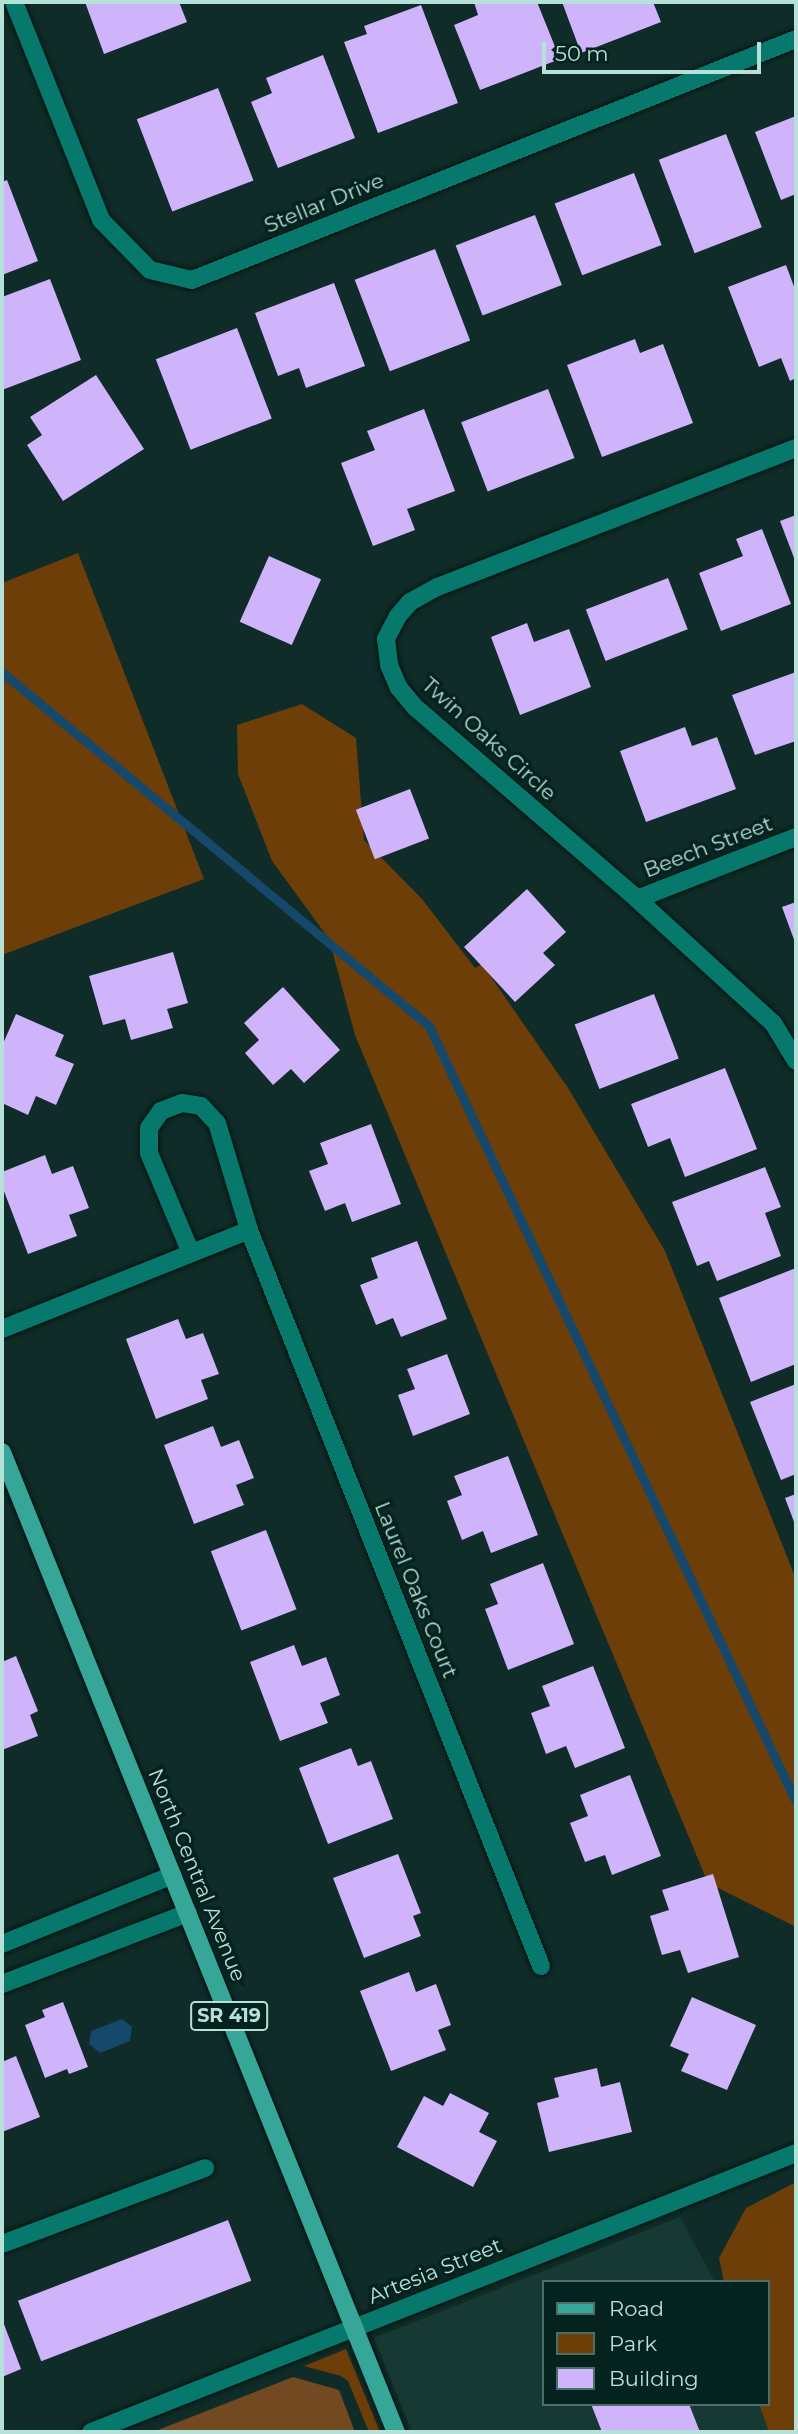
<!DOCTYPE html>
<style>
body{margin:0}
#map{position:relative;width:798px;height:2434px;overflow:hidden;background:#0f2c28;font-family:Montserrat,sans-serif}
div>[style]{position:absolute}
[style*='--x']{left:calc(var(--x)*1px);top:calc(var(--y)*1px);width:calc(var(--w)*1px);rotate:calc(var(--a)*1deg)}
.built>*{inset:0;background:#173934}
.green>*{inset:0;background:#6d3e07}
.forest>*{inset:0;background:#724921}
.water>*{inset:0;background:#15486a}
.stream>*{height:9px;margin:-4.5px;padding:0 4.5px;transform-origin:4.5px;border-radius:4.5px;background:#15486a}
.building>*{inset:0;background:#cfb3fb;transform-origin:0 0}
.roads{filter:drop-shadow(0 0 2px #001411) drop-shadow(0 0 2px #001411)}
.minor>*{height:18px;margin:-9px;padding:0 9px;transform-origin:9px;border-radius:9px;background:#07796c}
.tertiary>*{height:18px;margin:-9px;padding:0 9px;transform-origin:9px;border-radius:9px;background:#07796c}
.primary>*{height:18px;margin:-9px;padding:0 9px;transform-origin:9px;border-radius:9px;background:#35a697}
span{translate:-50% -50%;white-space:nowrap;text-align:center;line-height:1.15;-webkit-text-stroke:7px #04221e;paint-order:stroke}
.shield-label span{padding:2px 5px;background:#04221e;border:2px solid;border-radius:5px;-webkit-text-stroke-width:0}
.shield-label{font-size:19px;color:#b6e1d8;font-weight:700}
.street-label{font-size:21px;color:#b6e1d8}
.frame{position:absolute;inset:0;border:4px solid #b6e1d8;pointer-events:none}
.legend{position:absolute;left:542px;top:2280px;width:228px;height:126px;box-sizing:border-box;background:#04221e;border:2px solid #4b6e68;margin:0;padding:9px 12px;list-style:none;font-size:21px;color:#b6e1d8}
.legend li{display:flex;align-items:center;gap:14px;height:35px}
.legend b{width:35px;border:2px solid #4b6e68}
.scale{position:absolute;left:542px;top:42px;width:219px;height:32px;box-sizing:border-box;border:4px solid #b6e1d8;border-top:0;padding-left:9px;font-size:21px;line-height:24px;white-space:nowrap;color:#b6e1d8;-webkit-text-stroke:5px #04221e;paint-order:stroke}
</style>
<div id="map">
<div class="built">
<div style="clip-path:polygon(680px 2217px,715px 2282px,544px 2282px,544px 2404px,759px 2404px,769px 2432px,412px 2432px,374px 2338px)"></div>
</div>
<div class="green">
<div style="clip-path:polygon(78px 553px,204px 879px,2px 955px,2px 583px)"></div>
<div style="clip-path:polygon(302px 704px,356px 738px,364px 840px,422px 899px,475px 968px,482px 964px,568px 1088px,665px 1251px,796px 1579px,796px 1927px,708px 1883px,355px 1035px,329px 939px,272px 861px,238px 774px,237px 725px)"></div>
<div style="clip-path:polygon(796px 2182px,796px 2432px,769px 2432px,759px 2404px,768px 2404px,768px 2282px,724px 2282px,719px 2258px,746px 2208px)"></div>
<div style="clip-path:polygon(346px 2349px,380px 2432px,369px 2432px,348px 2381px,341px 2376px,304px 2366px)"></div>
</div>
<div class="forest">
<div style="clip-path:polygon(293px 2377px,339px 2390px,355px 2432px,153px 2432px)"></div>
</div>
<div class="water">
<div style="clip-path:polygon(122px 2019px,132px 2027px,130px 2041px,100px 2053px,89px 2044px,91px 2031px)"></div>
</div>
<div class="stream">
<div style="--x:2;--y:672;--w:555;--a:39.66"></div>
<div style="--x:429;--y:1026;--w:858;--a:64.69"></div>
</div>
<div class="building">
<div style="clip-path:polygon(85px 2px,179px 2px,187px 22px,104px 54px)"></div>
<div style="clip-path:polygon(474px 2px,537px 2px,560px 59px,480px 90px,454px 25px,478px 15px)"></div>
<div style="clip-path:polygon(562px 2px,653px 2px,661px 22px,581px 53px)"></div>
<div style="clip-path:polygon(421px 5px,458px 103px,378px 133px,344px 42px,367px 34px,364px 26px)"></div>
<div style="clip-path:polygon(323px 55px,355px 138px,278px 168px,251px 102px,272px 93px,266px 78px)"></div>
<div style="left:218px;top:88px;width:99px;height:87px;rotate:69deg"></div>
<div style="clip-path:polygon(796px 116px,796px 194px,781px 200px,755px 132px)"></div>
<div style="left:726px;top:134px;width:100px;height:72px;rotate:69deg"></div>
<div style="left:634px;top:173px;width:77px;height:85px;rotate:69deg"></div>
<div style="clip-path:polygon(7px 180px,38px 261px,2px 275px,2px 182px)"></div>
<div style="left:535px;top:215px;width:75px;height:85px;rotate:69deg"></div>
<div style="left:435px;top:249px;width:98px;height:86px;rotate:69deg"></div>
<div style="clip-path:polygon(786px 265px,796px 292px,796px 378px,790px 381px,781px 358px,759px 367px,728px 287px)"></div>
<div style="clip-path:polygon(50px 279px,81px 360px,2px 390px,2px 297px)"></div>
<div style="clip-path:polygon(334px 283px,365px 366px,306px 388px,299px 368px,278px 376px,255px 313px)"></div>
<div style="left:237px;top:328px;width:97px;height:87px;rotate:69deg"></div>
<div style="clip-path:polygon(635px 339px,640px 353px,663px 344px,693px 423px,602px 457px,567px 365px)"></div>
<div style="clip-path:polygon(96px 375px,144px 449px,63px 501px,27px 445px,42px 435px,30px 417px)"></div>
<div style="left:548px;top:389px;width:74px;height:93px;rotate:69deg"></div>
<div style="clip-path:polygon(424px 409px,455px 491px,407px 509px,415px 530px,373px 546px,341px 463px,375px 450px,367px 431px)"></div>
<div style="clip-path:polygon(796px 515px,796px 563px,780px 521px)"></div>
<div style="clip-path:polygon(762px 529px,791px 604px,721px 631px,699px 573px,743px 556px,736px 539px)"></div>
<div style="left:269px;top:556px;width:57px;height:72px;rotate:24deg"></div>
<div style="left:668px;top:578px;width:55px;height:88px;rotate:69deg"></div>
<div style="clip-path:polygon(527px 623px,534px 642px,569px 629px,591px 687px,520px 715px,491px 637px)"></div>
<div style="clip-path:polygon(796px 672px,796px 741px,755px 755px,732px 695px)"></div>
<div style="clip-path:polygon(685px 727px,692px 746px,717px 737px,736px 789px,646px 822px,620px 751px)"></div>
<div style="left:410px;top:789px;width:53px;height:58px;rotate:69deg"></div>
<div style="clip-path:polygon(527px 889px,566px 932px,543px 953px,555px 965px,515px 1002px,464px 947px)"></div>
<div style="clip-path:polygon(796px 902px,796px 945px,782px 907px)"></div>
<div style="clip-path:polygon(173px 952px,188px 1003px,167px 1009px,173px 1028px,131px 1040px,125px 1019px,103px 1025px,89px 976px)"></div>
<div style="clip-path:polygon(283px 987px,340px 1050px,304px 1083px,291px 1069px,273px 1085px,245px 1053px,259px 1040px,244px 1023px)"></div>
<div style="left:654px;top:994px;width:69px;height:85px;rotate:69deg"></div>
<div style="clip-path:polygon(16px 1014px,64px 1035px,55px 1056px,74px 1064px,56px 1105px,36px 1096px,28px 1115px,2px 1103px,2px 1046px)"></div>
<div style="clip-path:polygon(725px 1068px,757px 1149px,685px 1177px,670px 1138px,648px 1147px,631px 1104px)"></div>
<div style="clip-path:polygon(371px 1124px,401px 1204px,352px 1222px,345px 1203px,325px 1211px,309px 1171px,328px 1164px,320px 1143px)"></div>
<div style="clip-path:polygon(45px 1155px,52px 1174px,73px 1166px,89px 1208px,69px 1215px,77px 1236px,28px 1254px,2px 1186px,2px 1172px)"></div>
<div style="clip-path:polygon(765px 1167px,781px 1207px,765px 1213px,781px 1256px,717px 1281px,709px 1261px,697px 1266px,672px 1202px)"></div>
<div style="clip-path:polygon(417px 1241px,447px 1319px,401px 1337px,393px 1318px,376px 1325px,360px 1285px,378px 1278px,371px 1258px)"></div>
<div style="clip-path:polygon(796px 1268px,796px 1364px,751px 1382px,719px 1298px)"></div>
<div style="clip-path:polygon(178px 1319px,186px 1339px,203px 1333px,219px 1374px,201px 1380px,208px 1399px,156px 1419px,126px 1339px)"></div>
<div style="clip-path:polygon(447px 1354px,470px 1414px,413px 1436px,398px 1395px,415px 1389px,407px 1369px)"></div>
<div style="clip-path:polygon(796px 1384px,796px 1474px,781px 1480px,750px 1402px)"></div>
<div style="clip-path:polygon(213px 1426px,221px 1447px,239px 1440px,254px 1478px,236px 1485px,244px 1505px,194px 1524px,164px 1445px)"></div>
<div style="clip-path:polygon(508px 1456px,538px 1535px,491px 1553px,483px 1531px,462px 1540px,447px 1501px,462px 1495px,454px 1476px)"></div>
<div style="clip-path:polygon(796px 1494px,796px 1527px,785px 1498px)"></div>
<div style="left:266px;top:1530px;width:85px;height:59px;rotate:69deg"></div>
<div style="clip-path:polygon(543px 1563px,574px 1644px,508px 1670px,485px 1609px,498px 1604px,490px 1584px)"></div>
<div style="clip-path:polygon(294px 1645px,302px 1666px,326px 1657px,340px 1695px,320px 1703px,328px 1723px,280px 1741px,250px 1662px)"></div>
<div style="clip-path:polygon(16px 1656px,38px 1711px,30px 1715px,38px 1736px,2px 1750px,2px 1662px)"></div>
<div style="clip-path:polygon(593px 1666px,625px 1748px,575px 1768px,566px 1746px,546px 1754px,531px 1713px,550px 1706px,542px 1686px)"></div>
<div style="clip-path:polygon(351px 1748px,358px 1766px,371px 1761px,393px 1819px,328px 1844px,299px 1768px)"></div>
<div style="clip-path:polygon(630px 1775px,661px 1856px,612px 1875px,605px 1855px,585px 1862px,570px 1823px,588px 1816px,580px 1795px)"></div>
<div style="clip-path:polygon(398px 1854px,421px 1913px,413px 1916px,421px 1936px,364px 1958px,333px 1878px)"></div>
<div style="clip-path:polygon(713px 1874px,739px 1957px,688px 1973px,680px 1950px,662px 1955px,650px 1916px,669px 1910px,662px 1890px)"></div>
<div style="clip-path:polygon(409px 1972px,416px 1992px,436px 1984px,451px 2025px,438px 2030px,446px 2050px,391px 2071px,360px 1991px)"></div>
<div style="clip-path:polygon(692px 1997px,756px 2025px,727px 2090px,681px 2071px,689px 2054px,670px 2046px)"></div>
<div style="clip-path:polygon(63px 2002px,88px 2067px,69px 2074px,67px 2069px,45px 2078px,25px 2025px,45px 2017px,42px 2010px)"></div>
<div style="clip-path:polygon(16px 2056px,40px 2117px,2px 2132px,2px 2062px)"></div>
<div style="clip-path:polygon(597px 2068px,601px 2087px,620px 2082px,632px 2132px,549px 2152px,537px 2103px,559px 2097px,554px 2078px)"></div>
<div style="clip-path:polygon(450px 2093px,489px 2113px,479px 2132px,497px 2141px,473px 2187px,397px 2147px,424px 2096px,443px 2106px)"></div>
<div style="left:228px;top:2220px;width:65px;height:225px;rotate:69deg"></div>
<div style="clip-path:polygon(2px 2319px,21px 2369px,2px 2377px)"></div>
<div style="clip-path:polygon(591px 2404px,689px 2404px,700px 2432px,602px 2432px)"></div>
</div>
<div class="roads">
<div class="minor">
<div style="--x:14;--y:2;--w:235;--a:68.2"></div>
<div style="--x:101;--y:220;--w:70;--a:45.6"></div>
<div style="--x:150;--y:270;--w:43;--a:13.4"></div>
<div style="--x:192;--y:280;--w:650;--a:-21.75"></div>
<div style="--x:796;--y:448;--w:385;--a:158.8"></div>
<div style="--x:437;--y:587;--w:31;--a:151"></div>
<div style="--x:410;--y:602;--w:18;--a:131"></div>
<div style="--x:398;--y:616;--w:26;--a:118"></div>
<div style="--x:386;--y:639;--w:26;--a:83"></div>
<div style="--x:389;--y:665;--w:25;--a:67"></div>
<div style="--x:399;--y:688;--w:26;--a:50"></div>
<div style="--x:416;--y:708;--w:292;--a:40.8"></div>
<div style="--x:637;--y:899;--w:184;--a:42.4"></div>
<div style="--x:773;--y:1023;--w:44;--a:58.8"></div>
<div style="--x:637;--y:899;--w:171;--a:-21.3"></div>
<div style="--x:191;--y:1253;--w:108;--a:-112.8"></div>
<div style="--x:149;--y:1153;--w:25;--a:-90"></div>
<div style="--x:149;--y:1128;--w:21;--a:-55"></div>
<div style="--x:161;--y:1111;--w:22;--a:-21"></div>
<div style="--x:182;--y:1103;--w:19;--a:9"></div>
<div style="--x:201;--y:1106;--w:23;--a:47"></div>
<div style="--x:217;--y:1123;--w:112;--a:73.3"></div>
<div style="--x:249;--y:1230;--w:792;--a:68.36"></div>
<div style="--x:2;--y:1329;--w:266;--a:-21.8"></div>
<div style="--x:2;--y:1944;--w:184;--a:-22"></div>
<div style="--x:2;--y:1984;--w:199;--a:-20.9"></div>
<div style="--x:2;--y:2244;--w:217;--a:-20.5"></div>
<div style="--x:354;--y:2328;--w:475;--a:-21.6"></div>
</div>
<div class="tertiary">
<div style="--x:91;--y:2432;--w:283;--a:-21.6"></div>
</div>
<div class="primary">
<div style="--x:2;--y:1452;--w:1056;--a:68.1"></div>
</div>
</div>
<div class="shield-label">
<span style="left:229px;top:2016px">SR 419</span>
</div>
<div class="street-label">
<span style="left:324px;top:203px;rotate:-22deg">Stellar Drive</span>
<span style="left:489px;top:739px;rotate:42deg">Twin Oaks Circle</span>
<span style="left:708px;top:847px;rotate:-21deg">Beech Street</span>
<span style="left:416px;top:1590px;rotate:68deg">Laurel Oaks Court</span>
<span style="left:197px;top:1875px;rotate:68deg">North Central Avenue</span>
<span style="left:435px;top:2271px;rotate:-22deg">Artesia Street</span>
</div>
<div class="frame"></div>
<ul class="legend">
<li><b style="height:9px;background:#35a697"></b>Road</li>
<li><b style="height:19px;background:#6d3e07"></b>Park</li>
<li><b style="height:19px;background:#cfb3fb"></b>Building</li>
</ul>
<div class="scale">50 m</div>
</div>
